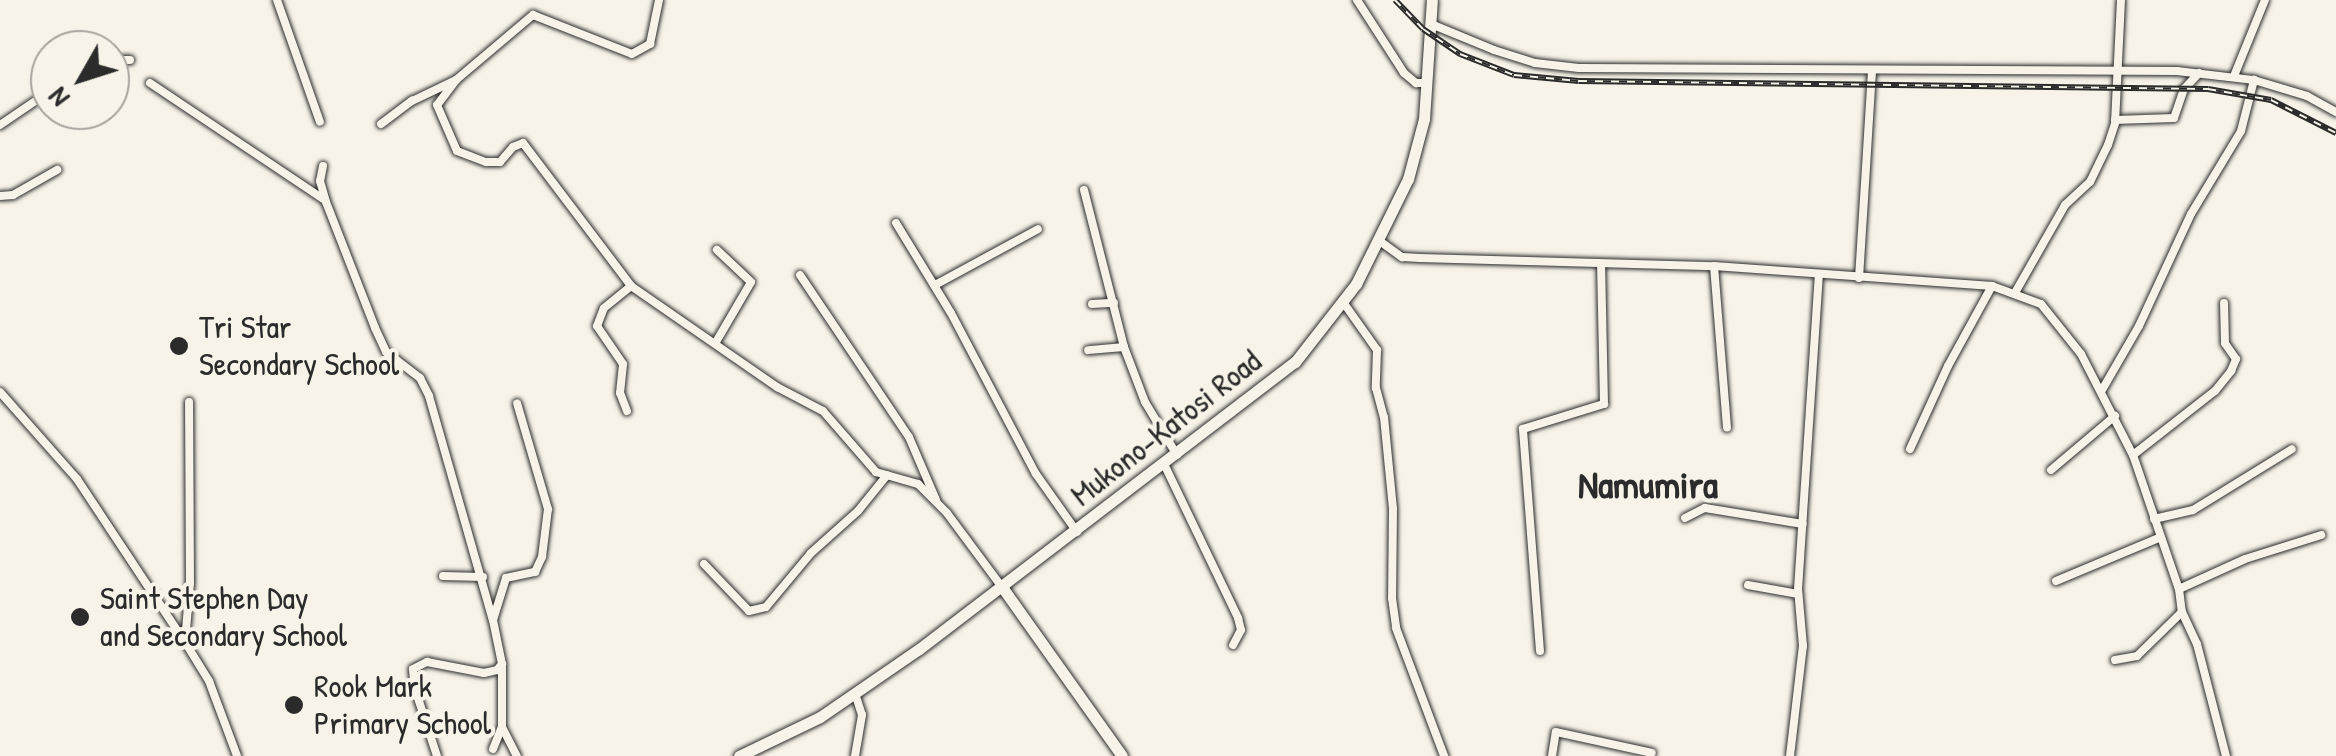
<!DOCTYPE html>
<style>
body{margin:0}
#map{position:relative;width:2336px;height:756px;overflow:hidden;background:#f7f3e8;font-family:"Patrick Hand",sans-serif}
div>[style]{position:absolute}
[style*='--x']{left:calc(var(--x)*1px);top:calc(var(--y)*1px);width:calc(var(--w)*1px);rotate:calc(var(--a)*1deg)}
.roads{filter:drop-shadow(0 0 2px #2b2b2b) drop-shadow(0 0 2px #2b2b2b)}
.street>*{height:8px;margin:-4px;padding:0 4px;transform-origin:4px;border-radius:4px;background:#f7f3e8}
.secondary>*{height:11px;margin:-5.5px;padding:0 5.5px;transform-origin:5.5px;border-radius:5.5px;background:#f7f3e8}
.rail>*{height:6px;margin-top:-3px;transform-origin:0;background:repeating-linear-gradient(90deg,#f7f3e8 0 8px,#2b2b2b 0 16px);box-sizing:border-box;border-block:2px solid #2b2b2b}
.dots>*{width:28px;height:28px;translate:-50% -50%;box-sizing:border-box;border:5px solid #f7f3e8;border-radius:50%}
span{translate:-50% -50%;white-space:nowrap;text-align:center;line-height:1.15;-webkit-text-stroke:8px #f7f3e8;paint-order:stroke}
.poi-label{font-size:32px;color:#2b2b2b}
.left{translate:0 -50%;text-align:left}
.street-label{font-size:32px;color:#2b2b2b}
.quarter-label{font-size:38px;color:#2b2b2b;font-weight:700}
.north{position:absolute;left:30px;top:30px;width:100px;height:100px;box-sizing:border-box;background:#f7f3e8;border:2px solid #a5a39c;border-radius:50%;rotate:231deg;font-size:28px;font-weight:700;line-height:40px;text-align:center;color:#2b2b2b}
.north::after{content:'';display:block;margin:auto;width:35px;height:45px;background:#2b2b2b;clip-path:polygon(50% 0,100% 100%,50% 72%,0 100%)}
</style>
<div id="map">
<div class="roads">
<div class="street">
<div style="--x:277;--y:0;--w:129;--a:70.6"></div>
<div style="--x:1357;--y:0;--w:87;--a:57.2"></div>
<div style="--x:1404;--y:73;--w:16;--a:40"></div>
<div style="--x:1416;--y:83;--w:11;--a:0"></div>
<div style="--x:1431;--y:24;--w:68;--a:22.4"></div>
<div style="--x:1494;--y:50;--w:43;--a:17.6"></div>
<div style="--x:1535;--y:63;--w:44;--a:6.5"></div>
<div style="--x:1579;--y:68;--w:598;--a:0.29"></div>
<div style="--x:2177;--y:71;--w:78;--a:6.7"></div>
<div style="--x:2254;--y:80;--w:55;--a:16.8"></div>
<div style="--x:2307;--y:96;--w:33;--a:29"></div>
<div style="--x:110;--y:60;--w:20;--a:0"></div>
<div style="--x:2234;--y:76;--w:82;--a:-67.8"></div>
<div style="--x:456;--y:80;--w:31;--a:127"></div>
<div style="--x:437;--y:105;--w:50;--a:66.5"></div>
<div style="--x:457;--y:151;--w:31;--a:21"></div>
<div style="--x:486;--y:162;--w:14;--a:0"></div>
<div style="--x:500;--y:162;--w:20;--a:-49"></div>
<div style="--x:513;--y:147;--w:11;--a:-22"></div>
<div style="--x:523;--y:143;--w:179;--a:52.9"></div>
<div style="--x:631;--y:286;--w:178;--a:34.7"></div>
<div style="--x:777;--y:387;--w:52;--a:27.6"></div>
<div style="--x:823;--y:411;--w:81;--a:49"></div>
<div style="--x:876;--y:472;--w:44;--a:15.9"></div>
<div style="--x:918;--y:484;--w:41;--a:45"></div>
<div style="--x:947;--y:513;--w:92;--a:53.4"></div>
<div style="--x:150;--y:83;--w:208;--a:33.8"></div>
<div style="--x:2115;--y:120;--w:59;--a:-1.9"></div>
<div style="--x:2174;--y:118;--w:31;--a:-71"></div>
<div style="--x:2184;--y:89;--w:22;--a:-47"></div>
<div style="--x:381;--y:124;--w:39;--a:-37"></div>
<div style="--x:412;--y:101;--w:49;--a:-25.5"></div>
<div style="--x:456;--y:80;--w:101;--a:-40.2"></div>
<div style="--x:533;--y:15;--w:106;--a:21.5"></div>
<div style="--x:632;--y:54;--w:21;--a:-29"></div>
<div style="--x:650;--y:44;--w:45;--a:-78.4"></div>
<div style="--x:0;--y:125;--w:60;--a:-34.2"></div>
<div style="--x:323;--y:166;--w:15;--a:101"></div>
<div style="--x:320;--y:181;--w:22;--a:74"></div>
<div style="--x:326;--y:202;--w:135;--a:68.7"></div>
<div style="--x:375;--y:328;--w:26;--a:65"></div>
<div style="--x:386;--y:352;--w:43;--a:37.4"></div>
<div style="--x:420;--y:378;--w:20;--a:63"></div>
<div style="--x:429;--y:396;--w:233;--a:74.1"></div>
<div style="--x:1084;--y:190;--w:162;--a:75.7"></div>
<div style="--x:1124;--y:347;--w:36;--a:175"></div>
<div style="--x:0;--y:196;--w:13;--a:-4"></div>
<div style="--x:13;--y:195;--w:51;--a:-29.6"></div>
<div style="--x:896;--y:223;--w:105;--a:58.6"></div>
<div style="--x:951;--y:313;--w:182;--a:62.2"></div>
<div style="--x:1036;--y:474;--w:71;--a:54.7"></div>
<div style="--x:1381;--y:242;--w:26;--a:36"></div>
<div style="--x:1402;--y:257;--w:18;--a:3"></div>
<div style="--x:1420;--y:258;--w:294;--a:1.6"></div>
<div style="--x:1714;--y:266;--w:279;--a:4.1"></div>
<div style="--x:1992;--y:286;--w:52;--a:20.2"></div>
<div style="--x:2041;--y:304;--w:64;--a:51.3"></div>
<div style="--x:2081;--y:354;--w:114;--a:62.8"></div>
<div style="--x:2133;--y:455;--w:142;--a:71.1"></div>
<div style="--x:2179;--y:589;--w:23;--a:83"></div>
<div style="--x:2182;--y:612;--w:35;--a:65"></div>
<div style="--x:2197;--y:644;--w:116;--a:75.5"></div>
<div style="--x:1714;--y:266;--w:162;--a:85.4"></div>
<div style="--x:800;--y:275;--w:195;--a:56.1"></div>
<div style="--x:909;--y:437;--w:69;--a:66.8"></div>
<div style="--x:1859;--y:278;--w:206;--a:-86.4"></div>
<div style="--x:935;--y:285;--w:117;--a:-28.5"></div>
<div style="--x:2016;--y:291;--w:99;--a:-60.3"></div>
<div style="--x:2065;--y:205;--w:34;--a:-43"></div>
<div style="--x:2090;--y:182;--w:41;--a:-64.1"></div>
<div style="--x:2108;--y:145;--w:23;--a:-72"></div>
<div style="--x:2115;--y:123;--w:123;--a:-87.2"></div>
<div style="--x:1343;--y:302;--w:59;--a:54.7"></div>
<div style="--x:1377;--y:350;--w:38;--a:92"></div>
<div style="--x:1376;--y:388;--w:30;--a:75"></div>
<div style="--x:1384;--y:417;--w:92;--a:84.4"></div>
<div style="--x:1393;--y:509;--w:89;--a:90.6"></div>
<div style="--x:1392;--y:598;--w:30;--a:82"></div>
<div style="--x:1396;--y:628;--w:137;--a:69.4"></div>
<div style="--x:1092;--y:304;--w:22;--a:-3"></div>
<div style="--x:716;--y:342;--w:69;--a:-59.7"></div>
<div style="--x:751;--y:282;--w:47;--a:-136.7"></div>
<div style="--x:1124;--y:347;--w:59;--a:69.1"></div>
<div style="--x:1145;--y:402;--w:62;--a:58.9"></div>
<div style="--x:2102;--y:390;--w:74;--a:-60"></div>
<div style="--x:2139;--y:326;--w:123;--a:-65.1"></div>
<div style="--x:2191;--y:214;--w:97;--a:-58.9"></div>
<div style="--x:2241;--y:131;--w:53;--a:-75.7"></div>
<div style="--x:0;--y:392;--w:116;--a:48.5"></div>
<div style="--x:77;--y:479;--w:196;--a:56.5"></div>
<div style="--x:185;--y:642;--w:46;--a:58.4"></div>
<div style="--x:209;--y:681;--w:80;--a:69.5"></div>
<div style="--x:627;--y:411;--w:19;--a:-111"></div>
<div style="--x:620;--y:393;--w:29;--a:-84"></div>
<div style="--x:623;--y:364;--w:46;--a:-124.4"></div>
<div style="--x:597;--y:326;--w:19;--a:-69"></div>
<div style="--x:604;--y:308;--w:35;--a:-39"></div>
<div style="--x:1910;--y:449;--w:91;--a:-65.4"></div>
<div style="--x:1948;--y:366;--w:91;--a:-61.2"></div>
<div style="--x:2133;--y:455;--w:104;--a:-38"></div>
<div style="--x:2215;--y:391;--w:26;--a:-51"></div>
<div style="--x:2231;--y:371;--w:13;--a:-67"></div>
<div style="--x:2236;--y:359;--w:19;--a:-125"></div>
<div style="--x:2225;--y:343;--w:40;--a:-91.4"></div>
<div style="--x:1165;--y:466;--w:169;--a:64.3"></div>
<div style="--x:1238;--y:618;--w:12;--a:76"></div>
<div style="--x:1241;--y:630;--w:17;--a:118"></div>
<div style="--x:2051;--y:470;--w:84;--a:-40.2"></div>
<div style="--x:1685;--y:518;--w:22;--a:-27"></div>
<div style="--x:1705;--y:508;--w:99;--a:9.3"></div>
<div style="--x:2154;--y:519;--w:40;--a:-13"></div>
<div style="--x:2193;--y:510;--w:116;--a:-31.6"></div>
<div style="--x:704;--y:564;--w:65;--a:46.2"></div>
<div style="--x:749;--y:611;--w:17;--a:-13"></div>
<div style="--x:766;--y:607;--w:70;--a:-50.2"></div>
<div style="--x:811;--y:553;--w:63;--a:-41.8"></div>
<div style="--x:858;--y:511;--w:46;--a:-51.1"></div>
<div style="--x:443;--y:576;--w:40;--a:1.4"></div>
<div style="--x:2056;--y:581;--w:112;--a:-22.7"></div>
<div style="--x:1748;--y:585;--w:51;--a:10.2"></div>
<div style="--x:2179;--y:589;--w:72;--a:-24.4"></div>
<div style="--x:2245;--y:559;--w:80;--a:-17.5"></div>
<div style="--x:185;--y:642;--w:59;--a:-85.2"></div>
<div style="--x:190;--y:583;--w:181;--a:-90.3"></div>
<div style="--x:1540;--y:651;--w:223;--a:-94.4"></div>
<div style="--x:1523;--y:429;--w:85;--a:-17.2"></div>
<div style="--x:1604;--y:404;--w:140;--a:-91.2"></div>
<div style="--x:2115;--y:660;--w:22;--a:-10"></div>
<div style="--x:2137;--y:656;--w:63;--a:-44.4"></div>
<div style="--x:502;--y:727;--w:33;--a:63"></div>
<div style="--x:493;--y:749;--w:24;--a:-68"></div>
<div style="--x:502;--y:727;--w:63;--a:-90"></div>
<div style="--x:437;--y:756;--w:71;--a:-108.2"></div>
<div style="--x:415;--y:689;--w:20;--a:-96"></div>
<div style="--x:413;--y:669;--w:16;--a:-27"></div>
<div style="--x:427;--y:662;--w:58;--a:10.9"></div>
<div style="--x:484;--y:673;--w:13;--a:-13"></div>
<div style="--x:497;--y:670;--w:8;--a:-50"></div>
<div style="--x:502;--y:664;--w:45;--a:-101.6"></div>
<div style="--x:493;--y:620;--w:44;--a:-72.8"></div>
<div style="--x:506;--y:578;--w:30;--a:-12"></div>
<div style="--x:535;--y:572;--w:17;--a:-65"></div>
<div style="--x:542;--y:557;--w:48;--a:-82.9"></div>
<div style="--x:548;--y:509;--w:110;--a:-106.3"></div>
<div style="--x:855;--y:756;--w:42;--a:-80.3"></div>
<div style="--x:862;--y:715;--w:23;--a:-108"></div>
<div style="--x:1552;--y:756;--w:24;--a:-81"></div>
<div style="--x:1556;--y:732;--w:98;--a:12.3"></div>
<div style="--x:1790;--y:756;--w:111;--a:-83.3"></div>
<div style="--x:1803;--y:646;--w:57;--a:-95"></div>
<div style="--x:1798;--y:589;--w:315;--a:-86.2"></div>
</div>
<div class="secondary">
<div style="--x:1002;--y:587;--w:207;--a:54.6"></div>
<div style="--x:739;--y:756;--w:90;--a:-25.7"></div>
<div style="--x:820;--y:717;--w:120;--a:-34.5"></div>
<div style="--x:919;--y:649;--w:473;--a:-37.4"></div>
<div style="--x:1295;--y:362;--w:99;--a:-52"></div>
<div style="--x:1356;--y:284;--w:117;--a:-63.7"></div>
<div style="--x:1408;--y:179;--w:62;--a:-75.1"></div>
<div style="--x:1424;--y:119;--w:119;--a:-86.2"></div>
</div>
</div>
<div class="rail">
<div style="--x:1395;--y:0;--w:40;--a:46"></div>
<div style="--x:1423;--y:29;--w:45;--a:34"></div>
<div style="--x:1460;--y:54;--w:58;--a:21.3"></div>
<div style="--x:1514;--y:75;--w:65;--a:5.3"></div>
<div style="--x:1579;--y:81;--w:629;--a:0.73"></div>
<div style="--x:2208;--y:89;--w:64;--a:9.9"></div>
<div style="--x:2271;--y:100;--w:73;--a:26.9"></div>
</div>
<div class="dots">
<div style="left:179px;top:346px;background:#2b2b2b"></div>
<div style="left:80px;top:617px;background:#2b2b2b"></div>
<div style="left:294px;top:705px;background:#2b2b2b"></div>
</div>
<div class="poi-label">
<span class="left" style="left:199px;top:346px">Tri Star<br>Secondary School</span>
<span class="left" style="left:100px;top:617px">Saint Stephen Day<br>and Secondary School</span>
<span class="left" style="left:314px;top:705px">Rook Mark<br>Primary School</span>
</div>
<div class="street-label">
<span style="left:1166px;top:428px;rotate:-38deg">Mukono-Katosi Road</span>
</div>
<div class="quarter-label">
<span style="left:1648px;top:485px">Namumira</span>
</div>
<div class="north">N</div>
</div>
